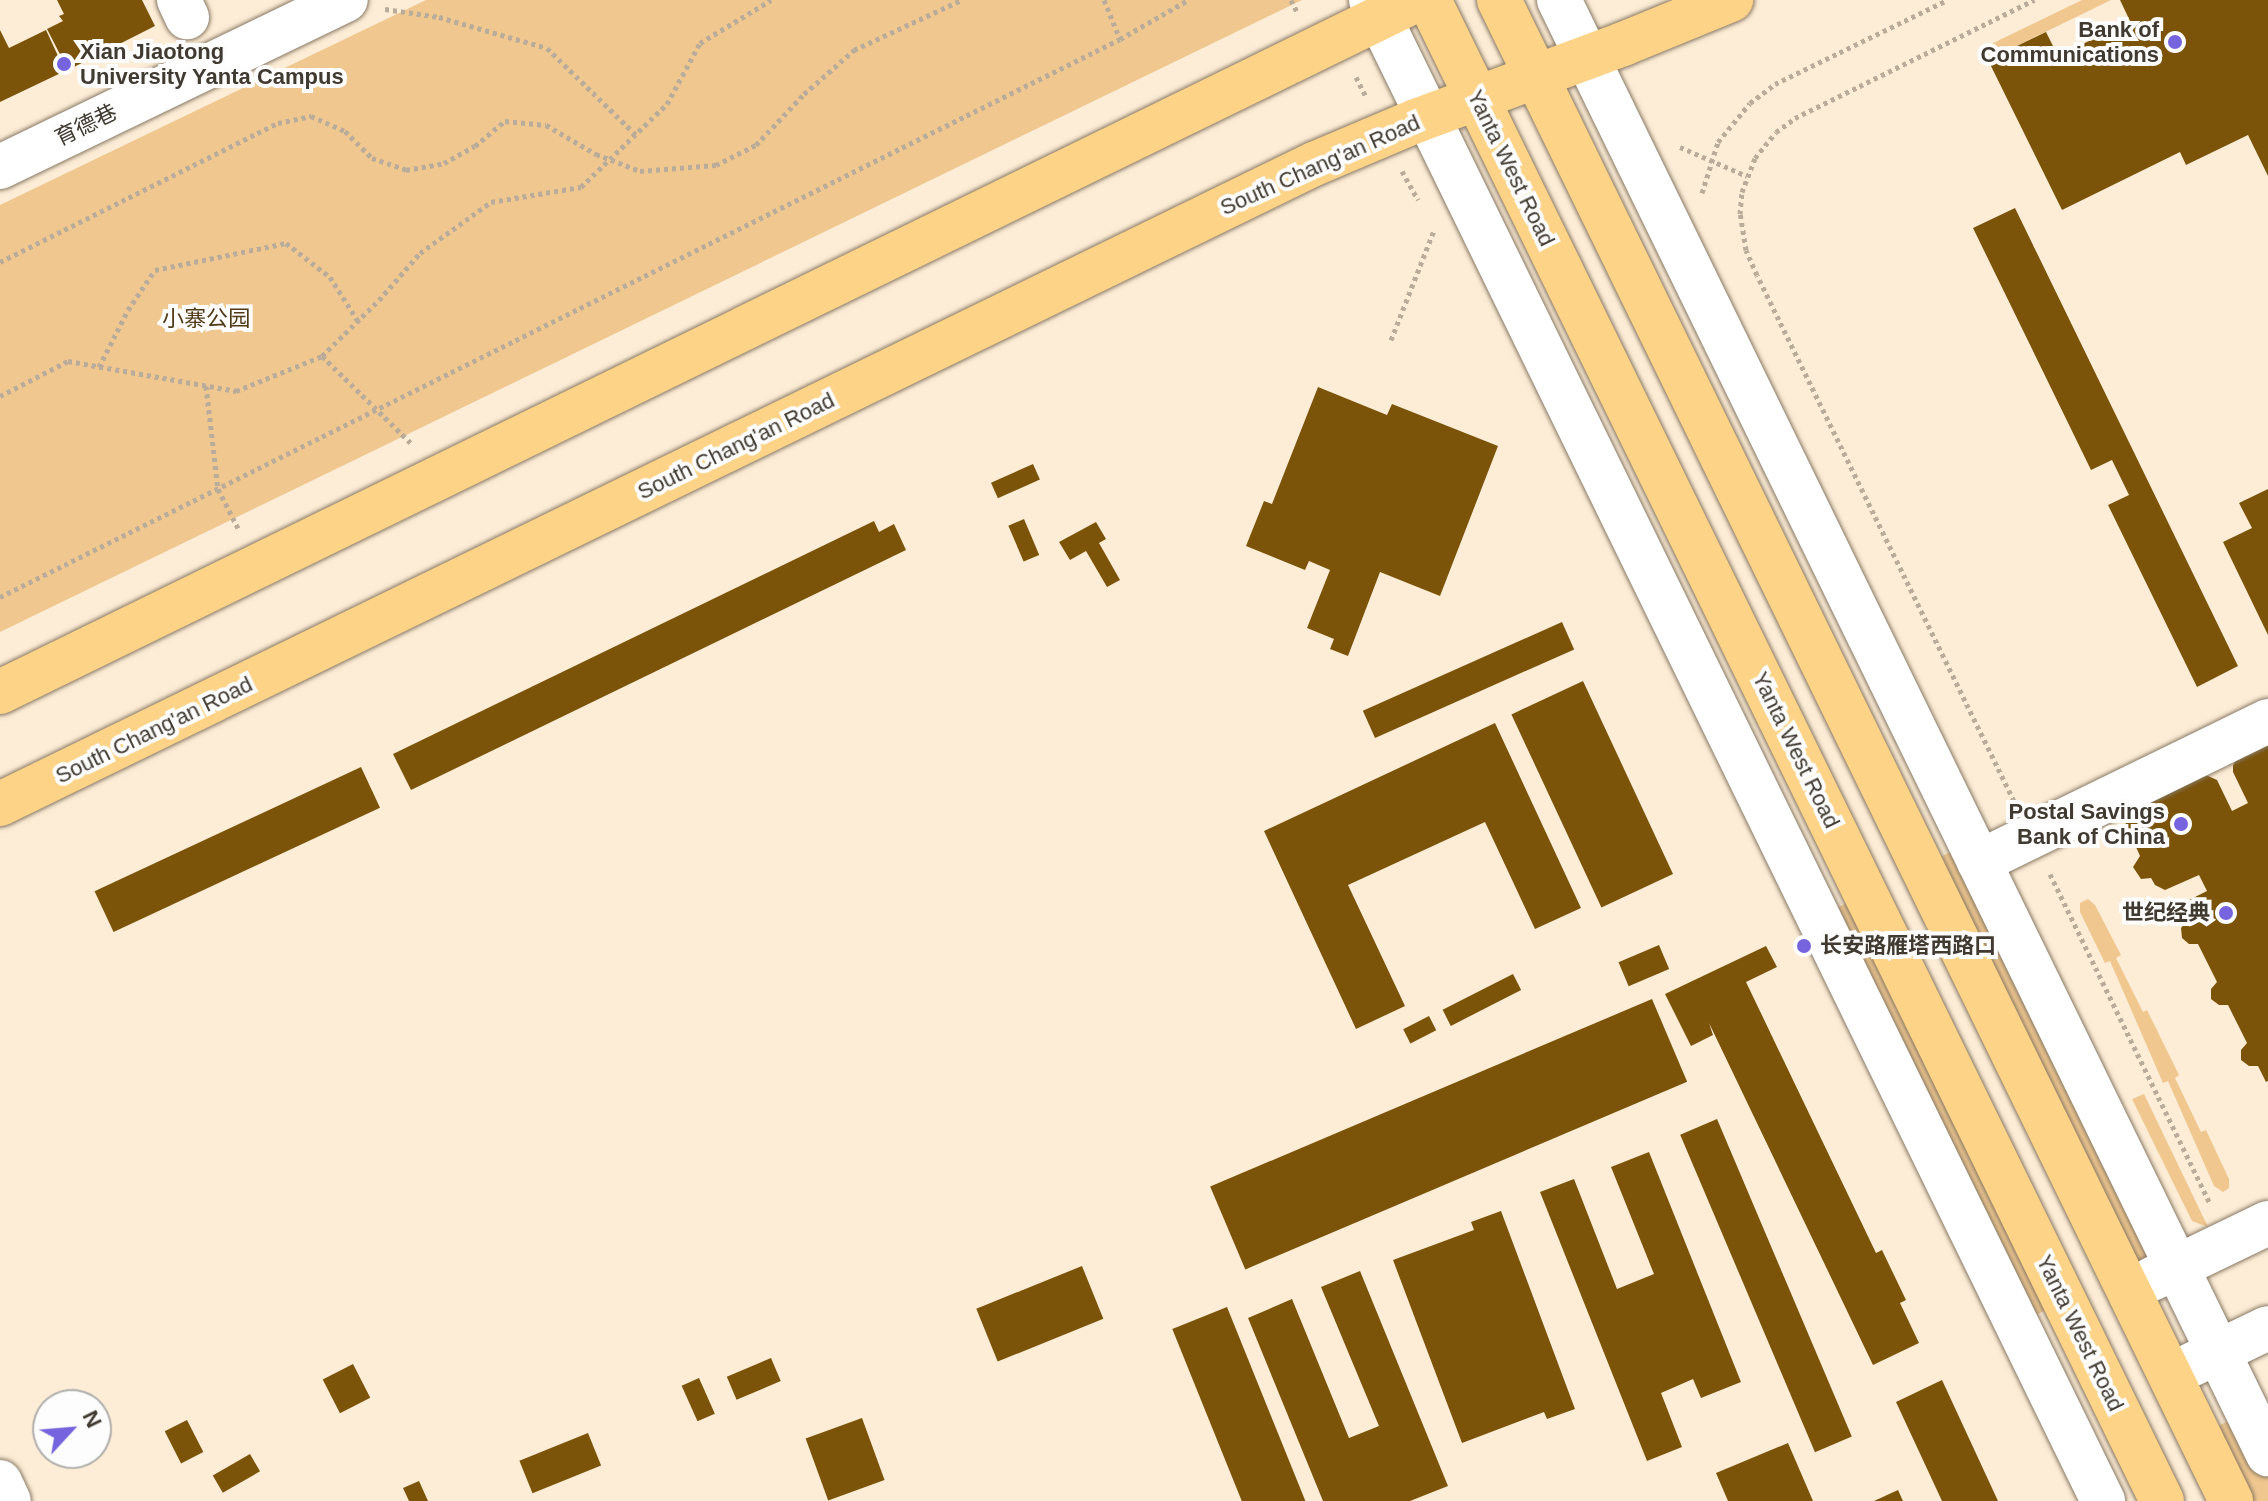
<!DOCTYPE html>
<meta charset="utf-8">
<style>
body{margin:0}
#map{position:relative;width:2268px;height:1501px;overflow:hidden;background:#fdedd6;font-family:Helvetica,"Noto Sans SC",sans-serif}
div>[style]{position:absolute}
[style*='--x']{left:calc(var(--x)*1px);top:calc(var(--y)*1px);width:calc(var(--w)*1px);rotate:calc(var(--a)*1deg)}
.green>*{inset:0;background:#efc78f;transform-origin:0 0}
.building>*{inset:0;background:#7b540a;transform-origin:0 0}
.path>*{height:5px;margin-top:-2.5px;transform-origin:0;background:repeating-linear-gradient(90deg,#b9ac9a 0 4px,transparent 0 8px)}
.roads{filter:drop-shadow(0 0 2px #887965) drop-shadow(0 0 2px #887965)}
.minor>*{height:44px;margin:-22px;padding:0 22px;transform-origin:22px;border-radius:22px;background:#fff}
.major>*{height:44px;margin:-22px;padding:0 22px;transform-origin:22px;border-radius:22px;background:#fdd388}
.path-bridge>*{height:5px;margin-top:-2.5px;transform-origin:0;background:repeating-linear-gradient(90deg,#b9ac9a 0 4px,transparent 0 8px)}
.dots>*{width:22px;height:22px;translate:-50% -50%;box-sizing:border-box;border:4px solid #fcfdfc;border-radius:50%}
span{translate:-50% -50%;white-space:nowrap;text-align:center;line-height:1.15;-webkit-text-stroke:8px #fcfdfc;paint-order:stroke}
.poi-label{font-size:22px;color:#413a31;font-weight:700}
.right{translate:-100% -50%;text-align:right}
.left{translate:0 -50%;text-align:left}
.street-label{font-size:22px;color:#413a31}
.park-label{font-size:22px;color:#513a16}
.north{position:absolute;left:32px;top:1389px;width:80px;height:80px;box-sizing:border-box;background:#fcfdfc;border:2px solid #b1afab;border-radius:50%;rotate:64deg;font-size:22px;font-weight:700;line-height:32px;text-align:center;color:#413a31}
.north::after{content:'';display:block;margin:auto;width:28px;height:36px;background:#7664de;clip-path:polygon(50% 0,100% 100%,50% 72%,0 100%)}
</style>
<div id="map">
<div class="green">
<div style="clip-path:polygon(426px 0,1302px 0,0 632px,0 205px)"></div>
<div style="clip-path:polygon(2082px 0,2111px 0,1988px 60px,1983px 48px)"></div>
<div style="left:1961px;top:847px;width:453px;height:27px;rotate:64deg"></div>
<div style="clip-path:polygon(2088px 899px,2095px 905px,2121px 955px,2116px 958px,2143px 1012px,2147px 1010px,2179px 1075px,2175px 1078px,2201px 1132px,2206px 1130px,2229px 1179px,2229px 1188px,2223px 1192px,2214px 1186px,2168px 1081px,2163px 1083px,2110px 961px,2105px 963px,2080px 912px,2080px 903px)"></div>
<div style="left:1851px;top:901px;width:453px;height:27px;rotate:64deg"></div>
<div style="clip-path:polygon(2144px 1094px,2208px 1227px,2192px 1221px,2132px 1099px)"></div>
<div style="clip-path:polygon(2239px 1416px,2268px 1476px,2268px 1501px,2250px 1501px,2214px 1428px)"></div>
</div>
<div class="building">
<div style="clip-path:polygon(57px 0,142px 0,155px 26px,68px 70px,47px 29px,63px 21px,59px 16px,64px 14px)"></div>
<div style="clip-path:polygon(2120px 0,2268px 0,2268px 176px,2248px 135px,2186px 165px,2180px 152px,2062px 210px,1988px 60px,2046px 32px,2058px 56px,2130px 21px)"></div>
<div style="clip-path:polygon(0 30px,9px 48px,46px 30px,65px 71px,0 102px)"></div>
<div style="clip-path:polygon(2015px 208px,2238px 666px,2197px 687px,2108px 505px,2129px 495px,2112px 460px,2091px 470px,1973px 228px)"></div>
<div style="clip-path:polygon(1318px 387px,1387px 415px,1392px 404px,1498px 446px,1440px 596px,1380px 572px,1348px 656px,1330px 649px,1334px 639px,1307px 628px,1330px 570px,1309px 561px,1305px 570px,1246px 546px,1264px 501px,1272px 504px)"></div>
<div style="left:1033px;top:464px;width:17px;height:46px;rotate:66deg"></div>
<div style="clip-path:polygon(2268px 489px,2268px 635px,2223px 542px,2252px 528px,2239px 503px)"></div>
<div style="left:1024px;top:519px;width:39px;height:17px;rotate:67deg"></div>
<div style="clip-path:polygon(874px 521px,879px 532px,894px 524px,906px 550px,411px 790px,393px 754px)"></div>
<div style="clip-path:polygon(1096px 522px,1106px 539px,1099px 543px,1120px 580px,1107px 587px,1086px 551px,1070px 560px,1059px 542px)"></div>
<div style="left:1562px;top:622px;width:30px;height:218px;rotate:66deg"></div>
<div style="left:1583px;top:681px;width:213px;height:79px;rotate:65deg"></div>
<div style="clip-path:polygon(1495px 723px,1581px 908px,1535px 929px,1485px 822px,1348px 885px,1405px 1006px,1356px 1029px,1264px 831px)"></div>
<div style="clip-path:polygon(2268px 744px,2268px 1081px,2266px 1082px,2258px 1066px,2249px 1066px,2241px 1060px,2241px 1050px,2247px 1043px,2228px 1005px,2219px 1005px,2211px 999px,2211px 989px,2217px 982px,2198px 944px,2189px 944px,2182px 938px,2181px 928px,2187px 921px,2179px 905px,2207px 891px,2199px 875px,2165px 890px,2155px 885px,2151px 878px,2141px 879px,2133px 867px,2140px 856px,2125px 822px,2130px 811px,2206px 775px,2217px 780px,2232px 811px,2248px 803px,2233px 772px,2233px 765px,2237px 759px)"></div>
<div style="left:361px;top:767px;width:45px;height:294px;rotate:65deg"></div>
<div style="left:1659px;top:945px;width:26px;height:44px;rotate:67deg"></div>
<div style="clip-path:polygon(1766px 946px,1777px 967px,1746px 982px,1876px 1253px,1882px 1250px,1906px 1300px,1900px 1303px,1919px 1343px,1873px 1365px,1709px 1023px,1713px 1035px,1691px 1046px,1665px 994px)"></div>
<div style="left:1513px;top:974px;width:18px;height:79px;rotate:63deg"></div>
<div style="left:1652px;top:999px;width:90px;height:480px;rotate:67deg"></div>
<div style="left:1429px;top:1016px;width:16px;height:29px;rotate:63deg"></div>
<div style="left:1717px;top:1119px;width:345px;height:40px;rotate:67deg"></div>
<div style="clip-path:polygon(1649px 1152px,1741px 1382px,1701px 1398px,1693px 1379px,1661px 1393px,1682px 1447px,1647px 1461px,1540px 1192px,1574px 1179px,1617px 1289px,1654px 1274px,1611px 1167px)"></div>
<div style="clip-path:polygon(1501px 1211px,1575px 1409px,1547px 1419px,1544px 1412px,1462px 1443px,1393px 1260px,1474px 1230px,1471px 1222px)"></div>
<div style="left:1082px;top:1266px;width:57px;height:114px;rotate:68deg"></div>
<div style="clip-path:polygon(1360px 1271px,1448px 1486px,1410px 1501px,1323px 1501px,1248px 1318px,1292px 1299px,1349px 1438px,1379px 1426px,1321px 1287px)"></div>
<div style="left:1227px;top:1307px;width:209px;height:59px;rotate:68deg"></div>
<div style="left:771px;top:1358px;width:25px;height:48px;rotate:67deg"></div>
<div style="left:353px;top:1364px;width:38px;height:34px;rotate:63deg"></div>
<div style="left:699px;top:1378px;width:39px;height:19px;rotate:66deg"></div>
<div style="clip-path:polygon(1942px 1380px,1998px 1501px,1942px 1501px,1896px 1402px)"></div>
<div style="left:862px;top:1418px;width:66px;height:60px;rotate:70deg"></div>
<div style="left:187px;top:1420px;width:36px;height:25px;rotate:63deg"></div>
<div style="left:588px;top:1433px;width:35px;height:74px;rotate:68deg"></div>
<div style="clip-path:polygon(1788px 1443px,1813px 1501px,1728px 1501px,1716px 1473px)"></div>
<div style="left:250px;top:1454px;width:20px;height:43px;rotate:60deg"></div>
<div style="clip-path:polygon(419px 1481px,428px 1501px,409px 1501px,403px 1488px)"></div>
<div style="clip-path:polygon(1898px 1490px,1903px 1501px,1874px 1501px)"></div>
</div>
<div class="path">
<div style="--x:1104;--y:0;--w:42;--a:67.7"></div>
<div style="--x:1291;--y:0;--w:13;--a:63"></div>
<div style="--x:385;--y:9;--w:55;--a:8.4"></div>
<div style="--x:439;--y:17;--w:112;--a:16"></div>
<div style="--x:547;--y:48;--w:124;--a:44.3"></div>
<div style="--x:1356;--y:77;--w:22;--a:63"></div>
<div style="--x:804;--y:94;--w:67;--a:-41.3"></div>
<div style="--x:854;--y:50;--w:118;--a:-25"></div>
<div style="--x:1680;--y:147;--w:73;--a:23.4"></div>
<div style="--x:1402;--y:171;--w:33;--a:61"></div>
<div style="--x:1702;--y:193;--w:53;--a:-72.6"></div>
<div style="--x:1718;--y:142;--w:50;--a:-50.6"></div>
<div style="--x:1750;--y:103;--w:31;--a:-37"></div>
<div style="--x:1775;--y:84;--w:191;--a:-26"></div>
<div style="--x:1391;--y:340;--w:118;--a:-68.6"></div>
<div style="--x:322;--y:356;--w:126;--a:44.4"></div>
<div style="--x:99;--y:367;--w:64;--a:-63"></div>
<div style="--x:128;--y:310;--w:48;--a:-56"></div>
<div style="--x:155;--y:270;--w:134;--a:-11.6"></div>
<div style="--x:286;--y:243;--w:56;--a:37.7"></div>
<div style="--x:330;--y:277;--w:52;--a:57.5"></div>
<div style="--x:206;--y:386;--w:104;--a:83.4"></div>
<div style="--x:218;--y:489;--w:44;--a:62.9"></div>
<div style="--x:0;--y:396;--w:76;--a:-27.2"></div>
<div style="--x:68;--y:361;--w:171;--a:10.1"></div>
<div style="--x:236;--y:391;--w:93;--a:-22.1"></div>
<div style="--x:322;--y:356;--w:80;--a:-44.5"></div>
<div style="--x:379;--y:300;--w:62;--a:-48.9"></div>
<div style="--x:420;--y:253;--w:87;--a:-35.7"></div>
<div style="--x:491;--y:202;--w:91;--a:-9.5"></div>
<div style="--x:581;--y:187;--w:120;--a:-44"></div>
<div style="--x:667;--y:104;--w:69;--a:-61.6"></div>
<div style="--x:700;--y:43;--w:83;--a:-31.2"></div>
<div style="--x:0;--y:597;--w:1251;--a:-26.48"></div>
<div style="--x:1120;--y:39;--w:78;--a:-29.8"></div>
<div style="--x:2014;--y:801;--w:585;--a:-116.04"></div>
<div style="--x:1757;--y:275;--w:27;--a:-114"></div>
<div style="--x:1746;--y:250;--w:36;--a:-99"></div>
<div style="--x:1740;--y:214;--w:22;--a:-85"></div>
<div style="--x:1742;--y:192;--w:36;--a:-69"></div>
<div style="--x:1755;--y:158;--w:33;--a:-51"></div>
<div style="--x:1776;--y:132;--w:24;--a:-36"></div>
<div style="--x:1795;--y:118;--w:267;--a:-26.3"></div>
<div style="--x:2050;--y:874;--w:366;--a:64.1"></div>
</div>
<div class="roads">
<div class="minor">
<div style="--x:179;--y:0;--w:19;--a:65"></div>
<div style="--x:1371;--y:0;--w:1670;--a:64"></div>
<div style="--x:1559;--y:0;--w:1618;--a:64.01"></div>
<div style="--x:0;--y:167;--w:384;--a:-25.8"></div>
<div style="--x:1979;--y:862;--w:322;--a:-26"></div>
<div style="--x:2152;--y:1279;--w:129;--a:-25.8"></div>
<div style="--x:2191;--y:1365;--w:85;--a:-25.7"></div>
<div style="--x:0;--y:1482;--w:21;--a:65"></div>
</div>
<div class="major">
<div style="--x:1429;--y:0;--w:1670;--a:63.97"></div>
<div style="--x:1499;--y:0;--w:1670;--a:64"></div>
<div style="--x:0;--y:692;--w:1576;--a:-26.04"></div>
<div style="--x:0;--y:804;--w:1462;--a:-25.97"></div>
<div style="--x:1314;--y:164;--w:111;--a:-22.9"></div>
<div style="--x:1416;--y:121;--w:221;--a:-20.4"></div>
<div style="--x:1623;--y:44;--w:117;--a:-22.2"></div>
</div>
</div>
<div class="path-bridge">
<div style="--x:0;--y:262;--w:311;--a:-26.6"></div>
<div style="--x:278;--y:123;--w:34;--a:-12"></div>
<div style="--x:311;--y:116;--w:37;--a:24"></div>
<div style="--x:345;--y:131;--w:38;--a:45"></div>
<div style="--x:372;--y:158;--w:36;--a:19"></div>
<div style="--x:406;--y:170;--w:39;--a:-10"></div>
<div style="--x:444;--y:163;--w:35;--a:-29"></div>
<div style="--x:475;--y:146;--w:39;--a:-40"></div>
<div style="--x:505;--y:121;--w:41;--a:5.6"></div>
<div style="--x:546;--y:125;--w:58;--a:30.1"></div>
<div style="--x:596;--y:154;--w:47;--a:21.1"></div>
<div style="--x:640;--y:171;--w:76;--a:-4.5"></div>
<div style="--x:716;--y:165;--w:45;--a:-26.6"></div>
<div style="--x:756;--y:145;--w:70;--a:-46.7"></div>
</div>
<div class="dots">
<div style="left:2175px;top:42px;background:#7664de"></div>
<div style="left:64px;top:64px;background:#7664de"></div>
<div style="left:2181px;top:824px;background:#7664de"></div>
<div style="left:2226px;top:913px;background:#7664de"></div>
<div style="left:1804px;top:946px;background:#7664de"></div>
</div>
<div class="poi-label">
<span class="right" style="left:2159px;top:42px">Bank of<br>Communications</span>
<span class="left" style="left:80px;top:64px">Xian Jiaotong<br>University Yanta Campus</span>
<span class="right" style="left:2165px;top:824px">Postal Savings<br>Bank of China</span>
<span class="right" style="left:2210px;top:913px">世纪经典</span>
<span class="left" style="left:1820px;top:946px">长安路雁塔西路口</span>
</div>
<div class="street-label">
<span style="left:86px;top:125px;rotate:-26deg">育德巷</span>
<span style="left:1320px;top:165px;rotate:-24deg">South Chang'an Road</span>
<span style="left:1511px;top:168px;rotate:64deg">Yanta West Road</span>
<span style="left:736px;top:446px;rotate:-26deg">South Chang'an Road</span>
<span style="left:154px;top:730px;rotate:-26deg">South Chang'an Road</span>
<span style="left:1796px;top:750px;rotate:64deg">Yanta West Road</span>
<span style="left:2080px;top:1333px;rotate:64deg">Yanta West Road</span>
</div>
<div class="park-label">
<span style="left:206px;top:319px">小寨公园</span>
</div>
<div class="north">N</div>
</div>
